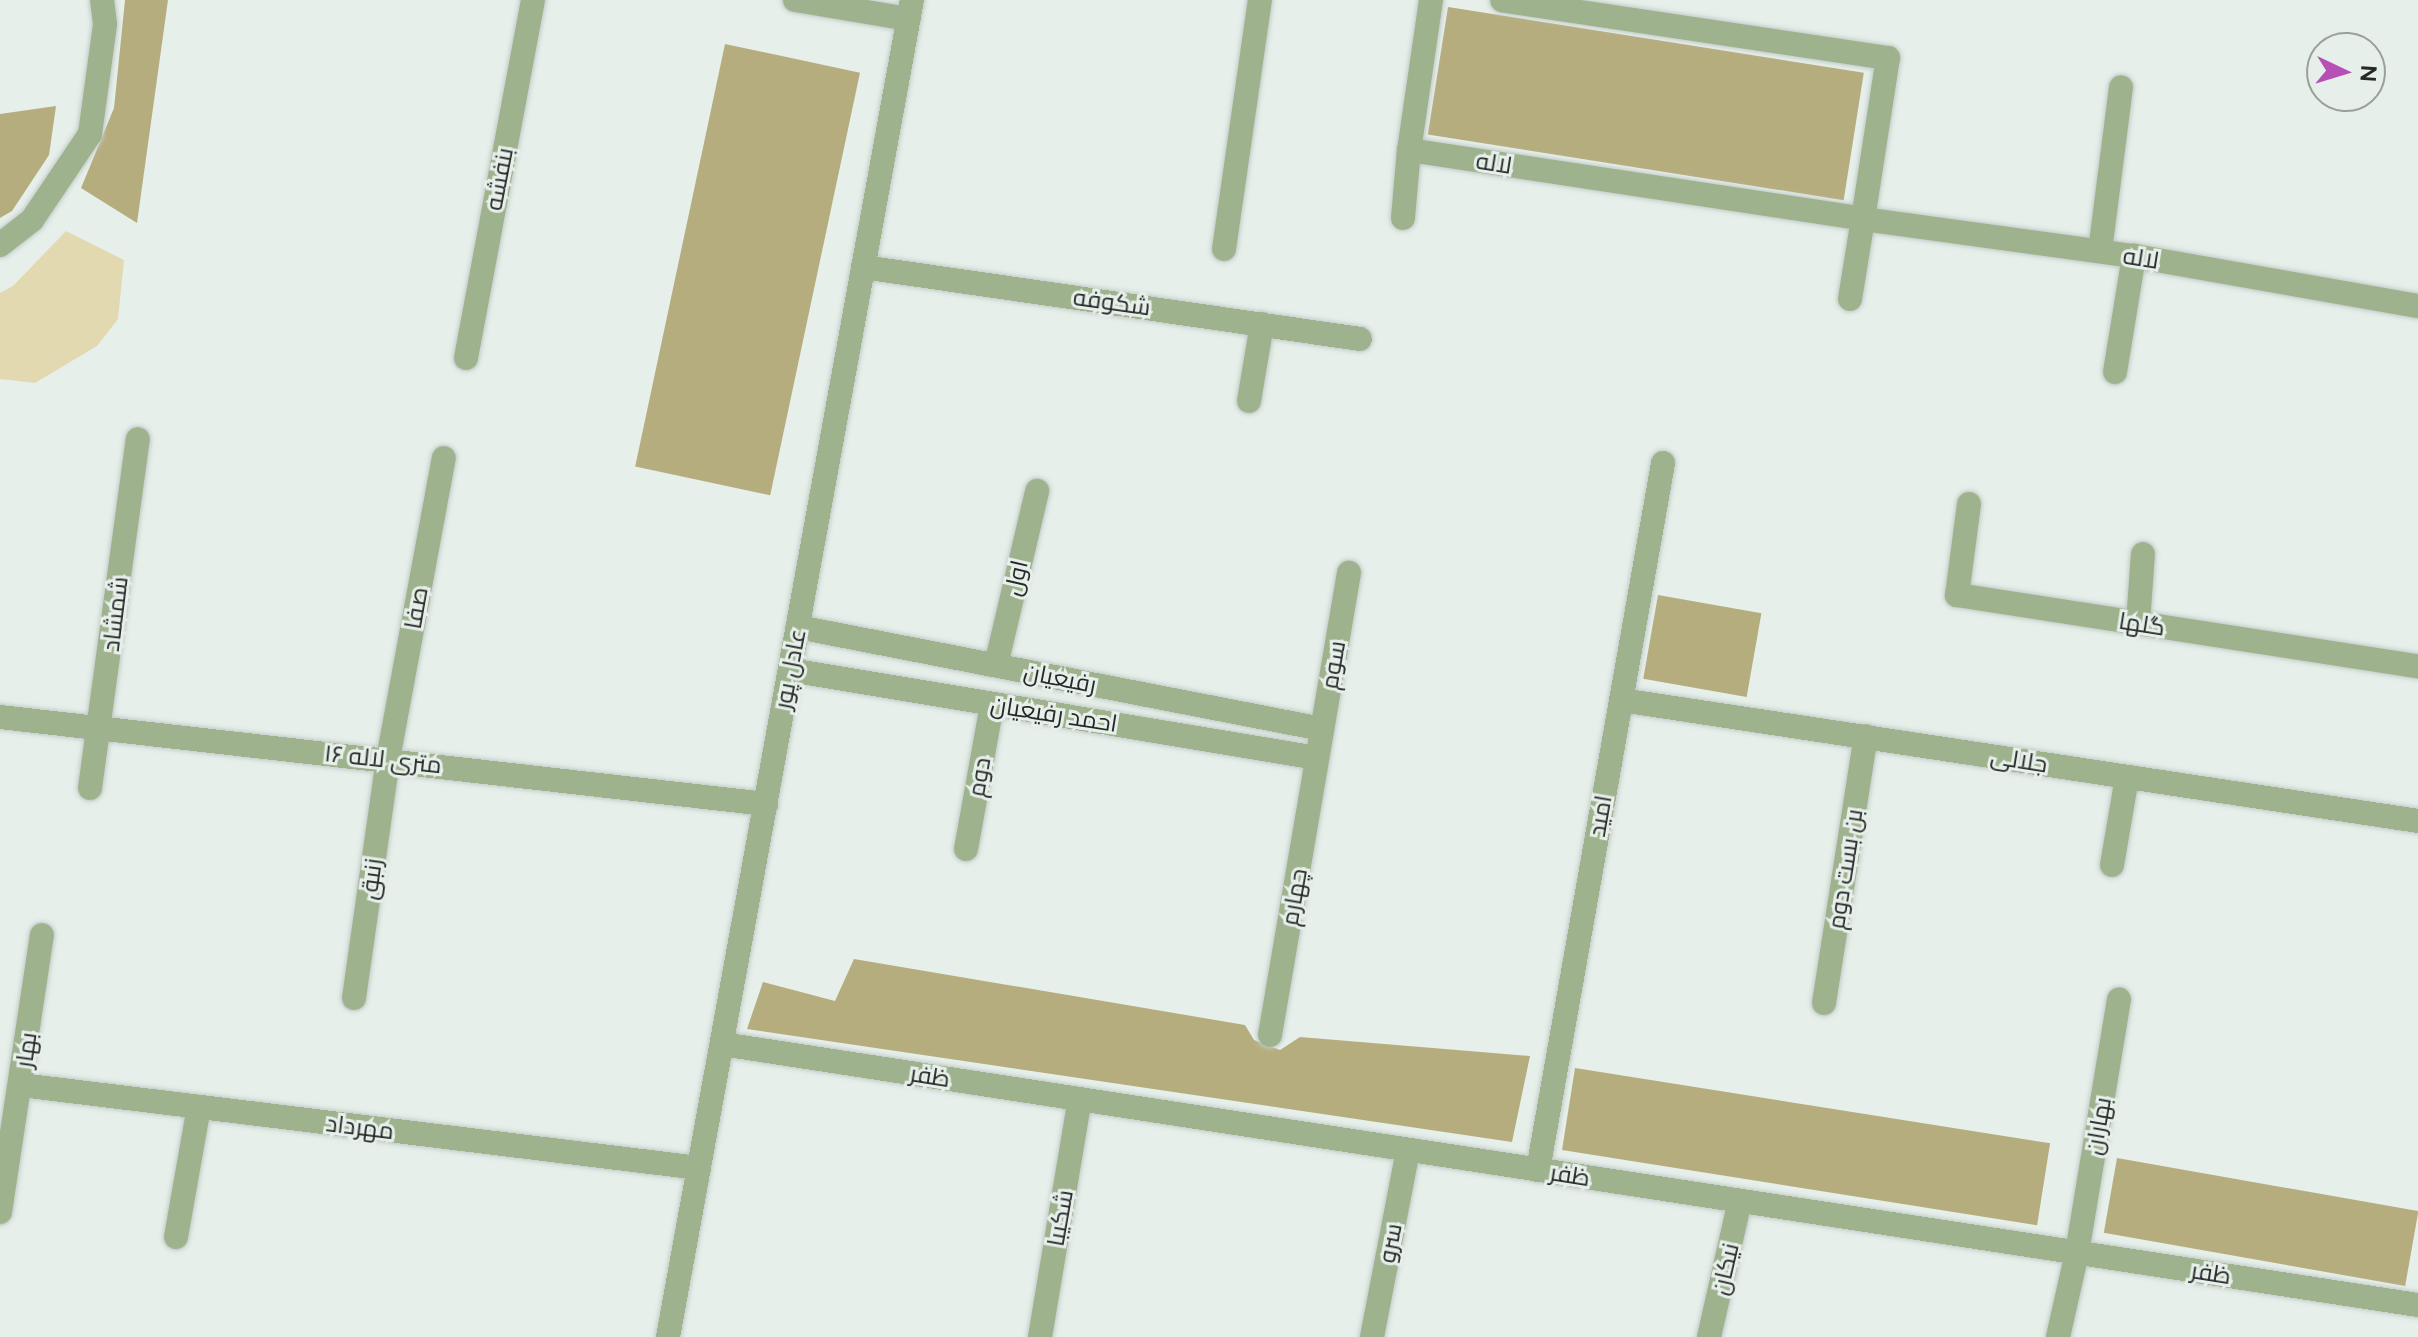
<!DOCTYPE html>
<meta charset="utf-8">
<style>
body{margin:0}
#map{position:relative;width:2418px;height:1337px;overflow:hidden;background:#e6efea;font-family:Figtree,Cairo,sans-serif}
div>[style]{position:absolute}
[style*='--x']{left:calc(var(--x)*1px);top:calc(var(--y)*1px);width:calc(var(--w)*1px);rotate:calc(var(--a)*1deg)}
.green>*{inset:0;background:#e2d9b0}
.forest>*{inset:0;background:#b6ad7f;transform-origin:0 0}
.roads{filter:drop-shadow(0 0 2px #c3cbc7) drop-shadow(0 0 2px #c3cbc7)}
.minor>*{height:24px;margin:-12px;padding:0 12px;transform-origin:12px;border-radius:12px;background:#9eb28d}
span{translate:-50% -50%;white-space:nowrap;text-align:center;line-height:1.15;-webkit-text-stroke:6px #e6efea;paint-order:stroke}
.street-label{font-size:24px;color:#262928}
.north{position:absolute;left:2306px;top:32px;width:80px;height:80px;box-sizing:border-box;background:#e6efea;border:2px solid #99a09c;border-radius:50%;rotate:94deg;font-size:22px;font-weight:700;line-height:32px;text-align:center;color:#262928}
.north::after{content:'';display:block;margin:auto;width:28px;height:36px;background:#b650b5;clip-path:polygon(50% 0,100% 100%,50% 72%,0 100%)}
</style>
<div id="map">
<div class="green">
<div style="clip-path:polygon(66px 231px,124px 260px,118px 319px,97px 346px,35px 383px,0 379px,0 293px,13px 286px)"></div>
</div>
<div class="forest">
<div style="clip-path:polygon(125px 0,168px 0,137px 223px,81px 188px,114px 108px)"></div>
<div style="left:1448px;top:7px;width:421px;height:129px;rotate:9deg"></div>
<div style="left:725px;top:44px;width:138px;height:432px;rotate:12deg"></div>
<div style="clip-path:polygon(56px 106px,49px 155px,12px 211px,0 218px,0 114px)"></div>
<div style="left:1658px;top:595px;width:105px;height:85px;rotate:10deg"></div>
<div style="clip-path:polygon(854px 959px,1245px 1025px,1254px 1040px,1280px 1050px,1300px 1037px,1530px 1056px,1512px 1142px,747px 1029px,763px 982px,835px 1001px)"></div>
<div style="left:1575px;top:1068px;width:481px;height:83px;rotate:9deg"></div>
<div style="left:2117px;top:1158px;width:306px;height:76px;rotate:10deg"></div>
</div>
<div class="roads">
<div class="minor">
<div style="--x:795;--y:0;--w:115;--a:9.5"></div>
<div style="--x:1431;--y:0;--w:152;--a:98.3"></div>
<div style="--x:1409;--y:150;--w:459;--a:8.6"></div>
<div style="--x:1863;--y:219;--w:163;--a:-81.2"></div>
<div style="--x:1888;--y:58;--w:390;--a:-171.5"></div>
<div style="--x:1403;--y:218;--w:68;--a:-85"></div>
<div style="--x:0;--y:245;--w:41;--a:-38"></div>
<div style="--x:32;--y:220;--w:104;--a:-56"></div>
<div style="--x:90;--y:134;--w:111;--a:-82.2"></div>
<div style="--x:105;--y:24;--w:24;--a:-97"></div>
<div style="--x:1224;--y:249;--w:252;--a:-81.8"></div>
<div style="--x:2100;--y:251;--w:165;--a:-82.7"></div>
<div style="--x:863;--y:267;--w:502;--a:8.24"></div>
<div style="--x:1850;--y:299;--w:81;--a:-80.8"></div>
<div style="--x:1863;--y:219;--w:274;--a:7.8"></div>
<div style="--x:2134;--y:256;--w:288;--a:10"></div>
<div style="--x:466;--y:358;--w:364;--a:-79.4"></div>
<div style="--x:2115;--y:372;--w:118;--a:-80.7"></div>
<div style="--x:1249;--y:401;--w:78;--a:-80.4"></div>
<div style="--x:1969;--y:504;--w:92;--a:97.5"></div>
<div style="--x:1957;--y:595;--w:466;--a:8.8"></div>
<div style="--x:2138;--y:623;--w:69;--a:-85.9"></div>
<div style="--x:798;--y:627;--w:534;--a:11.02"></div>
<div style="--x:996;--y:665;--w:179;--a:-76.7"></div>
<div style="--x:790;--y:670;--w:534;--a:9.48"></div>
<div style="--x:1621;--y:700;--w:806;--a:8.63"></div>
<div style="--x:0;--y:717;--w:771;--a:6.48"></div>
<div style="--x:90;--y:788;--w:352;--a:-82.2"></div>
<div style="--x:966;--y:849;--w:147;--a:-79.8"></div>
<div style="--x:2112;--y:865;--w:89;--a:-80.3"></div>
<div style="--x:354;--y:998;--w:241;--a:-81.9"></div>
<div style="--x:388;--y:759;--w:306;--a:-79.5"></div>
<div style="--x:1824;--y:1003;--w:270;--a:-81.1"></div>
<div style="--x:1270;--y:1035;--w:469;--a:-80.3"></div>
<div style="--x:722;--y:1044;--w:1716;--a:8.75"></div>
<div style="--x:21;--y:1085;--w:683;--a:6.98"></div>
<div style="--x:1538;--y:1170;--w:718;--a:-79.97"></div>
<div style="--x:0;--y:1212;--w:280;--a:-81.4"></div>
<div style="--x:176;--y:1237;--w:132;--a:-80"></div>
<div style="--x:668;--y:1337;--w:1359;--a:-79.66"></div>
<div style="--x:1040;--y:1337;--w:241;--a:-80.5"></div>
<div style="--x:1372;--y:1337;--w:190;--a:-79.1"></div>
<div style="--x:1709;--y:1337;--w:139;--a:-77.2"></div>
<div style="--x:2058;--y:1337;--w:86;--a:-77.3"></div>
<div style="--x:2077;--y:1253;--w:257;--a:-80.6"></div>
</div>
</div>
<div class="street-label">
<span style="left:1494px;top:163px;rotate:9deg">لاله</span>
<span style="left:499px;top:179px;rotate:-79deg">بنفشه</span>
<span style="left:2141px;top:258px;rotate:9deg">لاله</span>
<span style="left:1112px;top:302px;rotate:8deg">شکوفه</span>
<span style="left:1016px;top:578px;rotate:-77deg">اول</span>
<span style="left:416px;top:608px;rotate:-80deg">صفا</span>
<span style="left:115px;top:614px;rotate:-83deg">شمشاد</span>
<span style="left:2142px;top:624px;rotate:9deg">گلها</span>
<span style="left:1333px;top:665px;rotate:-80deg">سوم</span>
<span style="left:790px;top:669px;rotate:-79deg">عادل پور</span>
<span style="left:1060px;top:678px;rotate:11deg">رفیعیان</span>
<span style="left:1054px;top:714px;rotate:9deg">احمد رفیعیان</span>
<span style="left:383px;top:759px;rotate:6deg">۱۶ متری لاله</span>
<span style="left:2019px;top:760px;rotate:9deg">جلالی</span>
<span style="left:979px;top:777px;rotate:-80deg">دوم</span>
<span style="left:1600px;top:816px;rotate:-80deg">امید</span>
<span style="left:1845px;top:869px;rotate:-81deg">بن بست دوم</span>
<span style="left:371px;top:879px;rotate:-82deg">زنبق</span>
<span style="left:1294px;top:897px;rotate:-80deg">چهارم</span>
<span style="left:26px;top:1050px;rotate:-82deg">بهار</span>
<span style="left:930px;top:1076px;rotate:9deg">ظفر</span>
<span style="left:2098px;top:1126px;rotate:-80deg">بهاران</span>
<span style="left:360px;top:1127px;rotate:7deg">مهرداد</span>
<span style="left:1570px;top:1175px;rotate:9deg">ظفر</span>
<span style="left:1060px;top:1218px;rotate:-80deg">شکیبا</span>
<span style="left:1390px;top:1243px;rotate:-79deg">سرو</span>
<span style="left:1725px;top:1269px;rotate:-77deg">نیکان</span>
<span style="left:2211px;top:1273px;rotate:9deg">ظفر</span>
</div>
<div class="north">N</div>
</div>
